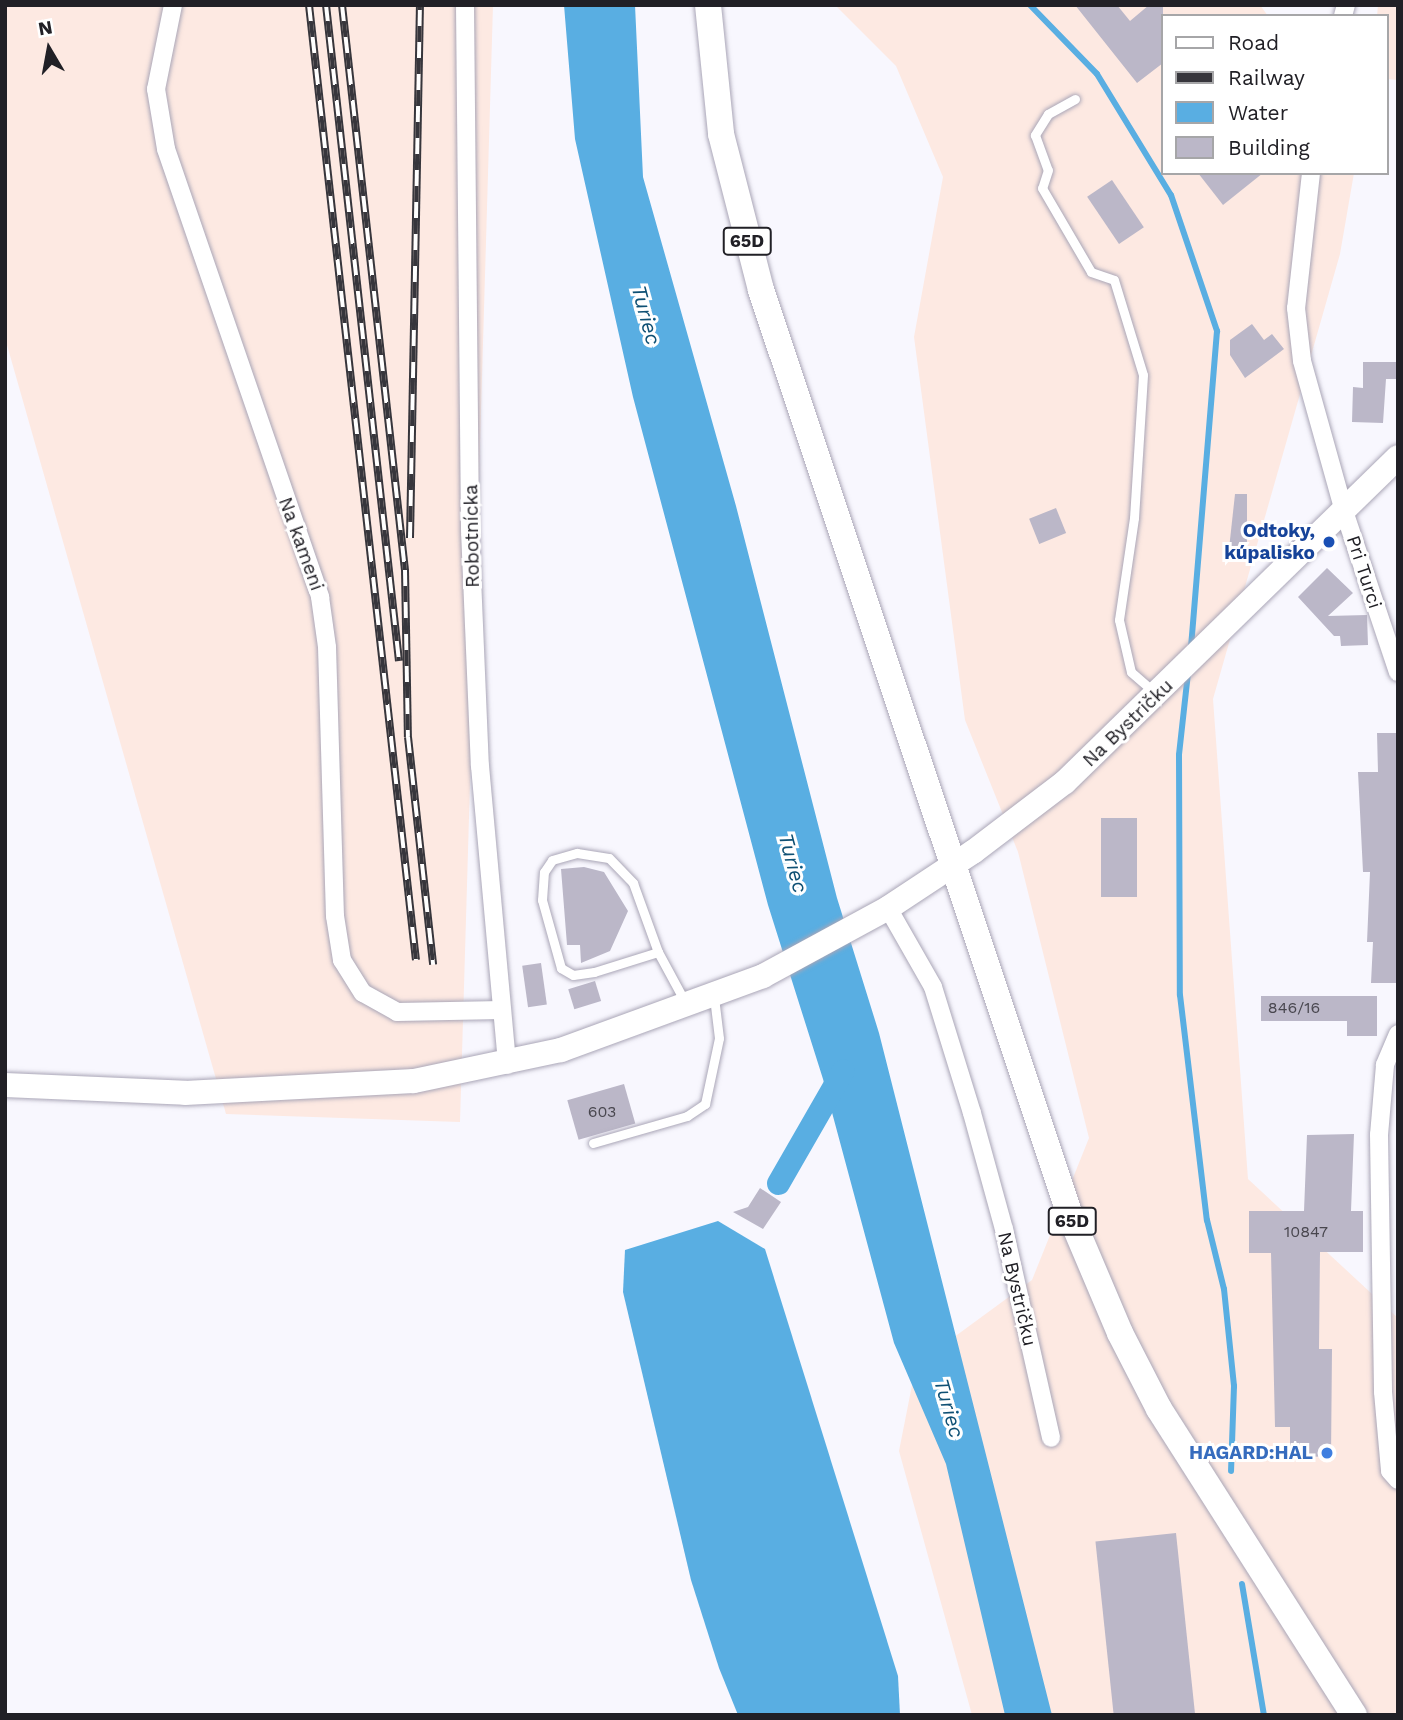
<!DOCTYPE html>
<meta charset="utf-8">
<style>
body{margin:0}
#map{position:relative;width:1403px;height:1720px;overflow:hidden;background:#f8f7fe;font-family:"Work Sans",sans-serif}
div>[style]{position:absolute}
[style*='--x']{left:calc(var(--x)*1px);top:calc(var(--y)*1px);width:calc(var(--w)*1px);rotate:calc(var(--a)*1deg)}
.industrial>*{inset:0;background:#fde9e2}
.water>*{inset:0;background:#59aee2}
.stream>*{height:6px;margin:-3px;padding:0 3px;transform-origin:3px;border-radius:3px;background:#59aee2}
.canal>*{height:23px;margin:-11.5px;padding:0 11.5px;transform-origin:11.5px;border-radius:11.5px;background:#59aee2}
.building>*{inset:0;background:#bbb7c8;transform-origin:0 0}
.roads{filter:drop-shadow(0 0 2px #aaa6b7) drop-shadow(0 0 2px #aaa6b7)}
.lane>*{height:9px;margin:-4.5px;padding:0 4.5px;transform-origin:4.5px;border-radius:4.5px;background:#fff}
.street>*{height:18px;margin:-9px;padding:0 9px;transform-origin:9px;border-radius:9px;background:#fff}
.secondary>*{height:24px;margin:-12px;padding:0 12px;transform-origin:12px;border-radius:12px;background:#fff}
.primary>*{height:26px;margin:-13px;padding:0 13px;transform-origin:13px;border-radius:13px;background:#fff}
.rail>*{height:8px;margin-top:-4px;transform-origin:0;background:repeating-linear-gradient(90deg,#fff 0 16px,#37363c 0 32px);box-sizing:border-box;border-block:2px solid #37363c}
.dots>*{width:19px;height:19px;translate:-50% -50%;box-sizing:border-box;border:4px solid #fff;border-radius:50%}
span{translate:-50% -50%;white-space:nowrap;text-align:center;line-height:1.15;-webkit-text-stroke:6px #fff;paint-order:stroke}
.number-label{font-size:16px;color:#48464e}
.number-label span{-webkit-text-stroke-width:0}
.shield-label span{padding:2px 5px;background:#fff;border:2px solid;border-radius:5px;-webkit-text-stroke-width:0}
.shield-label{font-size:18px;color:#212026;font-weight:700}
.transit-label{font-size:19px;color:#164399;font-weight:700}
.right{translate:-100% -50%;text-align:right}
.street-label{font-size:19px;color:#212026}
.shop-label{font-size:19px;color:#366cbe;font-weight:700}
.water-label{font-size:21px;color:#0e5074;font-style:italic}
.frame{position:absolute;inset:0;border:7px solid #212026;pointer-events:none}
.legend{position:absolute;left:1161px;top:14px;width:228px;height:161px;box-sizing:border-box;background:#fff;border:2px solid #a6a6a8;margin:0;padding:9px 12px;list-style:none;font-size:21px;color:#212026}
.legend li{display:flex;align-items:center;gap:14px;height:35px}
.legend b{width:35px;border:2px solid #a6a6a8}
.north{position:absolute;left:14px;top:14px;width:70px;height:70px;-webkit-text-stroke:5px #fff;paint-order:stroke;rotate:350deg;font-size:19px;font-weight:700;line-height:28px;text-align:center;color:#212026}
.north::after{content:'';display:block;margin:auto;width:24px;height:32px;background:#212026;clip-path:polygon(50% 0,100% 100%,50% 72%,0 100%)}
</style>
<div id="map">
<div class="industrial">
<div style="clip-path:polygon(5px 5px,493px 5px,460px 1122px,226px 1114px,5px 338px)"></div>
<div style="clip-path:polygon(835px 5px,1260px 5px,1268px 16px,1163px 16px,1163px 173px,1354px 173px,1340px 254px,1213px 699px,1248px 1179px,1398px 1318px,1398px 1715px,972px 1715px,899px 1451px,916px 1365px,1032px 1280px,1089px 1138px,1018px 852px,965px 720px,914px 337px,943px 177px,896px 66px)"></div>
<div style="clip-path:polygon(1378px 5px,1398px 5px,1398px 80px,1387px 79px,1387px 16px,1377px 16px)"></div>
</div>
<div class="water">
<div style="clip-path:polygon(564px 5px,635px 5px,643px 177px,736px 506px,837px 898px,879px 1033px,1052px 1715px,1005px 1715px,946px 1464px,894px 1343px,823px 1079px,768px 905px,633px 397px,575px 139px)"></div>
<div style="clip-path:polygon(718px 1221px,765px 1249px,898px 1676px,900px 1715px,738px 1715px,719px 1668px,691px 1580px,623px 1292px,625px 1250px)"></div>
</div>
<div class="stream">
<div style="--x:1030;--y:5;--w:96;--a:45.8"></div>
<div style="--x:1097;--y:74;--w:142;--a:58.6"></div>
<div style="--x:1171;--y:195;--w:144;--a:71.3"></div>
<div style="--x:1217;--y:331;--w:318;--a:94.7"></div>
<div style="--x:1188;--y:673;--w:82;--a:96.3"></div>
<div style="--x:1179;--y:755;--w:240;--a:89.8"></div>
<div style="--x:1180;--y:995;--w:227;--a:83.2"></div>
<div style="--x:1207;--y:1220;--w:71;--a:76.2"></div>
<div style="--x:1224;--y:1289;--w:98;--a:84.1"></div>
<div style="--x:1234;--y:1386;--w:85;--a:92"></div>
<div style="--x:1242;--y:1584;--w:133;--a:80.5"></div>
</div>
<div class="canal">
<div style="--x:778;--y:1183;--w:130;--a:-60.1"></div>
</div>
<div class="building">
<div style="clip-path:polygon(1075px 5px,1117px 5px,1130px 21px,1149px 5px,1163px 5px,1163px 63px,1137px 83px)"></div>
<div style="clip-path:polygon(1198px 173px,1263px 173px,1223px 205px)"></div>
<div style="left:1112px;top:180px;width:57px;height:30px;rotate:56deg"></div>
<div style="clip-path:polygon(1252px 324px,1264px 340px,1272px 334px,1284px 349px,1245px 378px,1230px 355px,1230px 340px)"></div>
<div style="clip-path:polygon(1363px 362px,1398px 362px,1398px 379px,1386px 379px,1383px 423px,1352px 422px,1353px 387px,1363px 388px)"></div>
<div style="clip-path:polygon(1235px 494px,1247px 494px,1247px 550px,1229px 549px)"></div>
<div style="left:1056px;top:508px;width:27px;height:29px;rotate:68deg"></div>
<div style="clip-path:polygon(1327px 568px,1353px 593px,1328px 616px,1367px 615px,1368px 645px,1341px 646px,1340px 636px,1334px 636px,1298px 597px)"></div>
<div style="clip-path:polygon(1377px 733px,1398px 733px,1398px 983px,1371px 983px,1373px 942px,1367px 942px,1370px 872px,1363px 872px,1358px 772px,1378px 772px)"></div>
<div style="left:1101px;top:818px;width:36px;height:79px"></div>
<div style="clip-path:polygon(584px 867px,604px 872px,628px 911px,610px 951px,581px 963px,580px 945px,567px 945px,561px 869px)"></div>
<div style="left:541px;top:963px;width:42px;height:19px;rotate:82deg"></div>
<div style="left:595px;top:981px;width:21px;height:28px;rotate:73deg"></div>
<div style="clip-path:polygon(1261px 996px,1377px 996px,1377px 1036px,1347px 1036px,1347px 1021px,1261px 1021px)"></div>
<div style="left:624px;top:1084px;width:41px;height:59px;rotate:74deg"></div>
<div style="clip-path:polygon(1354px 1134px,1351px 1211px,1363px 1211px,1363px 1252px,1320px 1252px,1319px 1349px,1332px 1349px,1331px 1457px,1290px 1456px,1290px 1427px,1275px 1427px,1271px 1253px,1249px 1253px,1249px 1211px,1304px 1211px,1307px 1135px)"></div>
<div style="clip-path:polygon(760px 1188px,781px 1202px,763px 1229px,733px 1212px,748px 1207px)"></div>
<div style="left:1176px;top:1533px;width:183px;height:81px;rotate:84deg"></div>
</div>
<div class="roads">
<div class="lane">
<div style="--x:1075;--y:99;--w:31;--a:151"></div>
<div style="--x:1048;--y:114;--w:25;--a:122"></div>
<div style="--x:1035;--y:135;--w:37;--a:70"></div>
<div style="--x:1048;--y:170;--w:19;--a:108"></div>
<div style="--x:1042;--y:188;--w:97;--a:59.7"></div>
<div style="--x:1091;--y:272;--w:24;--a:19"></div>
<div style="--x:1114;--y:280;--w:99;--a:73"></div>
<div style="--x:1143;--y:375;--w:143;--a:93.6"></div>
<div style="--x:1134;--y:518;--w:103;--a:98.4"></div>
<div style="--x:1119;--y:620;--w:53;--a:77"></div>
<div style="--x:1131;--y:672;--w:30;--a:41"></div>
<div style="--x:658;--y:952;--w:67;--a:162.6"></div>
<div style="--x:594;--y:972;--w:21;--a:172"></div>
<div style="--x:573;--y:975;--w:14;--a:-150"></div>
<div style="--x:561;--y:968;--w:71;--a:-105.6"></div>
<div style="--x:542;--y:900;--w:28;--a:-86"></div>
<div style="--x:544;--y:872;--w:14;--a:-56"></div>
<div style="--x:552;--y:860;--w:26;--a:-16"></div>
<div style="--x:577;--y:853;--w:32;--a:9"></div>
<div style="--x:609;--y:858;--w:35;--a:46"></div>
<div style="--x:633;--y:883;--w:73;--a:70.1"></div>
<div style="--x:658;--y:952;--w:57;--a:61.6"></div>
<div style="--x:593;--y:1143;--w:98;--a:-16"></div>
<div style="--x:687;--y:1116;--w:22;--a:-34"></div>
<div style="--x:705;--y:1104;--w:67;--a:-78"></div>
<div style="--x:719;--y:1038;--w:41;--a:-97"></div>
</div>
<div class="street">
<div style="--x:173;--y:5;--w:86;--a:101.4"></div>
<div style="--x:156;--y:89;--w:61;--a:80.5"></div>
<div style="--x:166;--y:149;--w:474;--a:71"></div>
<div style="--x:320;--y:597;--w:50;--a:82"></div>
<div style="--x:327;--y:647;--w:269;--a:88.3"></div>
<div style="--x:335;--y:916;--w:45;--a:81"></div>
<div style="--x:342;--y:960;--w:39;--a:58"></div>
<div style="--x:363;--y:993;--w:39;--a:29"></div>
<div style="--x:397;--y:1012;--w:105;--a:-1.1"></div>
<div style="--x:465;--y:5;--w:525;--a:89.45"></div>
<div style="--x:470;--y:530;--w:236;--a:87.6"></div>
<div style="--x:480;--y:766;--w:300;--a:84.8"></div>
<div style="--x:1343;--y:16;--w:11;--a:-75"></div>
<div style="--x:1311;--y:173;--w:136;--a:96.3"></div>
<div style="--x:1296;--y:308;--w:53;--a:83.5"></div>
<div style="--x:1302;--y:361;--w:156;--a:74.4"></div>
<div style="--x:1344;--y:511;--w:170;--a:71.5"></div>
<div style="--x:888;--y:908;--w:91;--a:60.3"></div>
<div style="--x:933;--y:987;--w:132;--a:72.8"></div>
<div style="--x:972;--y:1113;--w:120;--a:74.6"></div>
<div style="--x:1004;--y:1229;--w:214;--a:77.3"></div>
<div style="--x:1398;--y:1034;--w:34;--a:113"></div>
<div style="--x:1385;--y:1065;--w:70;--a:94.9"></div>
<div style="--x:1379;--y:1135;--w:257;--a:89.1"></div>
<div style="--x:1383;--y:1392;--w:79;--a:84.9"></div>
<div style="--x:1390;--y:1471;--w:12;--a:48"></div>
</div>
<div class="secondary">
<div style="--x:5;--y:1085;--w:180;--a:2.5"></div>
<div style="--x:185;--y:1093;--w:229;--a:-3"></div>
<div style="--x:414;--y:1081;--w:150;--a:-11.9"></div>
<div style="--x:561;--y:1050;--w:215;--a:-20.1"></div>
<div style="--x:763;--y:976;--w:142;--a:-28.5"></div>
<div style="--x:888;--y:908;--w:102;--a:-33.4"></div>
<div style="--x:973;--y:852;--w:116;--a:-37.3"></div>
<div style="--x:1065;--y:782;--w:465;--a:-44.3"></div>
</div>
<div class="primary">
<div style="--x:708;--y:5;--w:130;--a:84.2"></div>
<div style="--x:721;--y:134;--w:161;--a:75.6"></div>
<div style="--x:761;--y:290;--w:975;--a:71.53"></div>
<div style="--x:1070;--y:1215;--w:128;--a:67"></div>
<div style="--x:1120;--y:1333;--w:85;--a:62.8"></div>
<div style="--x:1159;--y:1409;--w:363;--a:57.5"></div>
</div>
</div>
<div class="rail">
<div style="--x:309;--y:5;--w:961;--a:83.61"></div>
<div style="--x:326;--y:5;--w:660;--a:83.65"></div>
<div style="--x:342;--y:5;--w:569;--a:83.64"></div>
<div style="--x:405;--y:570;--w:167;--a:89"></div>
<div style="--x:408;--y:737;--w:229;--a:83.7"></div>
<div style="--x:410;--y:538;--w:533;--a:-88.93"></div>
</div>
<div class="dots">
<div style="left:1329px;top:542px;background:#1a4fb4"></div>
<div style="left:1327px;top:1453px;background:#3f7fe0"></div>
</div>
<div class="number-label">
<span style="left:1294px;top:1008px">846/16</span>
<span style="left:602px;top:1112px">603</span>
<span style="left:1306px;top:1232px">10847</span>
</div>
<div class="shield-label">
<span style="left:747px;top:241px">65D</span>
<span style="left:1072px;top:1221px">65D</span>
</div>
<div class="transit-label">
<span class="right" style="left:1315px;top:542px">Odtoky,<br>kúpalisko</span>
</div>
<div class="street-label">
<span style="left:472px;top:536px;rotate:-91deg">Robotnícka</span>
<span style="left:301px;top:544px;rotate:70deg">Na kameni</span>
<span style="left:1364px;top:572px;rotate:72deg">Pri Turci</span>
<span style="left:1128px;top:723px;rotate:-44deg">Na Bystričku</span>
<span style="left:1017px;top:1289px;rotate:77deg">Na Bystričku</span>
</div>
<div class="shop-label">
<span class="right" style="left:1313px;top:1453px">HAGARD:HAL</span>
</div>
<div class="water-label">
<span style="left:646px;top:315px;rotate:75deg">Turiec</span>
<span style="left:793px;top:863px;rotate:75deg">Turiec</span>
<span style="left:949px;top:1408px;rotate:74deg">Turiec</span>
</div>
<div class="frame"></div>
<ul class="legend">
<li><b style="height:9px;background:#fff"></b>Road</li>
<li><b style="height:9px;background:#37363c"></b>Railway</li>
<li><b style="height:19px;background:#59aee2"></b>Water</li>
<li><b style="height:19px;background:#bbb7c8"></b>Building</li>
</ul>
<div class="north">N</div>
</div>
